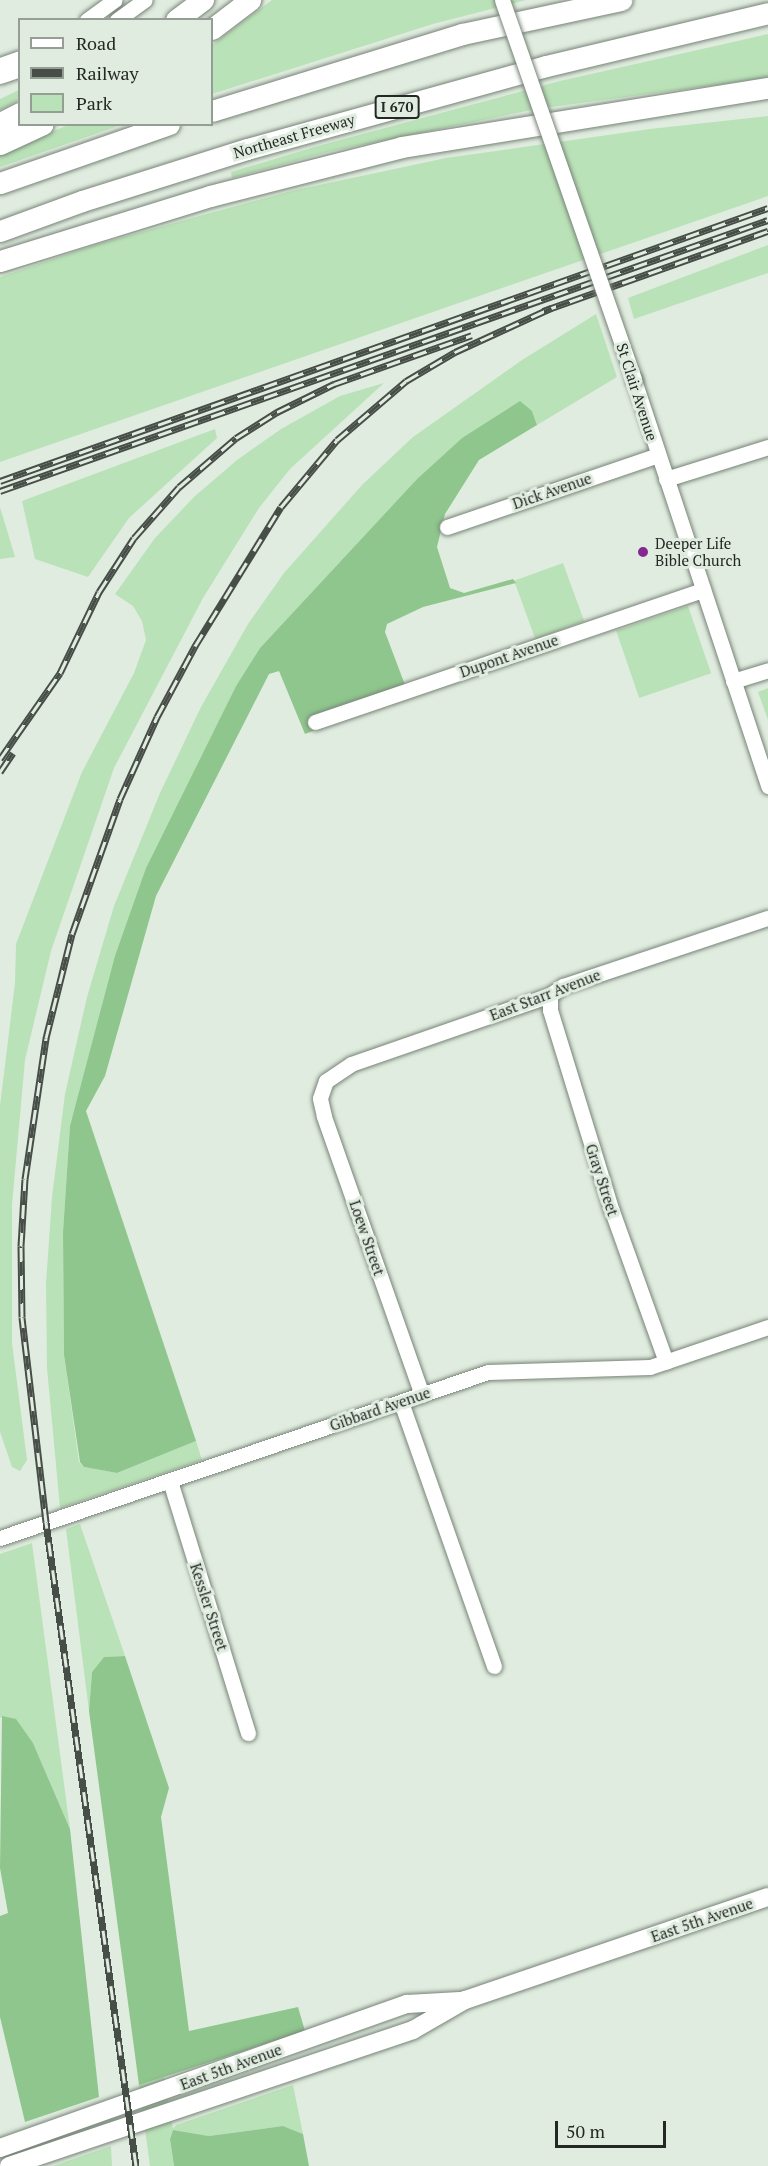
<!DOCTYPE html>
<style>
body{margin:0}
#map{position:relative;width:768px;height:2166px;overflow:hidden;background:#e0ecdf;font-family:"PT Serif",serif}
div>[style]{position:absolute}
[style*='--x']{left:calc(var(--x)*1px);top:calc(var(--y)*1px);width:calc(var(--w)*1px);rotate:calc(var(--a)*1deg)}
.green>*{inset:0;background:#bae2b8;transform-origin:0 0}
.forest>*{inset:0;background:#8fc68d}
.roads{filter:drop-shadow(0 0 2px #788378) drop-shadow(0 0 2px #788378)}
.minor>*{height:15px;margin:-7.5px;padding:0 7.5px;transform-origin:7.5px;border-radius:7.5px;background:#fff}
.major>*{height:18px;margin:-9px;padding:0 9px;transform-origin:9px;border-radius:9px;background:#fff}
.highway>*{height:21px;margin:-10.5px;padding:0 10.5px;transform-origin:10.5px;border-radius:10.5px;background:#fff}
.rail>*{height:7px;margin-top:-3.5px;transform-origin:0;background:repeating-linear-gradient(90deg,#e0ecdf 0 14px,#474d47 0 28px);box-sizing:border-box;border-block:2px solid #474d47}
.bridges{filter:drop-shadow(0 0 2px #788378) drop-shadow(0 0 2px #788378)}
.minor-bridge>*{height:15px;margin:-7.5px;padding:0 7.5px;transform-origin:7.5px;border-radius:7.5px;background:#fff}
.dots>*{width:16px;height:16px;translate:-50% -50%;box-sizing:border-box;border:3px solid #e0ecdf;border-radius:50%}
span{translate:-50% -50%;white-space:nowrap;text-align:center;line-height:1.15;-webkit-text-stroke:6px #e0ecdf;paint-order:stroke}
.shield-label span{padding:2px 4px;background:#e0ecdf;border:2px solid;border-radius:4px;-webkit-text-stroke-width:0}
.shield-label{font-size:14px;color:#242824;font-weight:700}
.street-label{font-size:15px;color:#242824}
.poi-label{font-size:15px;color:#242824}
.left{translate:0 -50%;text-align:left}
.legend{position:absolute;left:18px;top:18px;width:195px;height:108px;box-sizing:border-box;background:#e0ecdf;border:2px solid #959e94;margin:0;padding:8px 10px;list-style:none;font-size:18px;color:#242824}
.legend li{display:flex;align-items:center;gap:12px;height:30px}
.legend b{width:30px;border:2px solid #959e94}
.scale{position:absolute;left:555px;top:2121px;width:111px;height:27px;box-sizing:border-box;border:3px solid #242824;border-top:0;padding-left:8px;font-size:18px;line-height:21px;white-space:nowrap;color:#242824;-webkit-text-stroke:4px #e0ecdf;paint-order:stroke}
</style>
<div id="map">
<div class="green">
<div style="clip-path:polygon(272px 0,526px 0,433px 24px,212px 94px,212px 45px)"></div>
<div style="clip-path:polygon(768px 34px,768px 78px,536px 109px,328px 152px,232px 178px,231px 172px,318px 146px,560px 81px)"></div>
<div style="clip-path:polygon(19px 90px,19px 100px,0 110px,0 99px)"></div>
<div style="clip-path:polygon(768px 116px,768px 196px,0 462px,0 277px,98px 244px,291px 191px,446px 158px,650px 129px)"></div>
<div style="clip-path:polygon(68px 125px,121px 125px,0 167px,0 154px)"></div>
<div style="clip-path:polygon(768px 245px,768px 273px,634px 319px,628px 298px)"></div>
<div style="clip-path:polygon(596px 314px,617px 377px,537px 425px,532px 411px,462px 438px,417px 479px,260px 648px,236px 686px,146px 868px,70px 1126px,63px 1232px,64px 1355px,79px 1462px,84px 1467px,117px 1473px,196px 1441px,202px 1460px,60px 1508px,47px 1368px,46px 1284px,52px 1197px,65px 1094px,87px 997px,114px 906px,160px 793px,201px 707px,248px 624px,284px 573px,362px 485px,413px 437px,522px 360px)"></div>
<div style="clip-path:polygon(384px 383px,290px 469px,259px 508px,203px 598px,114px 768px,51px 951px,25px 1060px,12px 1205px,12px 1343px,27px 1460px,20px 1471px,12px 1467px,0 1432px,0 1106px,15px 983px,16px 944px,82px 772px,134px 673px,146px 640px,142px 621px,133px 606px,115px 594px,155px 538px,194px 497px,237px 460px,281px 429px,340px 396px)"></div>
<div style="clip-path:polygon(215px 429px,217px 438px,129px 518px,88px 577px,35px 559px,22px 501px)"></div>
<div style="clip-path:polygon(0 507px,15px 557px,0 559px)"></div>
<div style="left:563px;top:563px;width:62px;height:52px;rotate:70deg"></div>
<div style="left:688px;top:606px;width:71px;height:76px;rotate:71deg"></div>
<div style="clip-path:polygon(768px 688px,768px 720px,758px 692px)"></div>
<div style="clip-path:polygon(80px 1524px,125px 1656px,104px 1657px,92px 1672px,89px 1711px,66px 1529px)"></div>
<div style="clip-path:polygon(32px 1543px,70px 1829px,33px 1743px,0 1717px,0 1554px)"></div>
<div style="clip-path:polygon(164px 2077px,173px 2129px,176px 2125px,293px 2085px,303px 2134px,283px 2126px,209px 2136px,173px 2130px,170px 2139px,174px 2166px,150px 2166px,139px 2085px)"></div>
<div style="clip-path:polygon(111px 2146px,112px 2166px,53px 2166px)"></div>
</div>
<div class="forest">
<div style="clip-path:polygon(520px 401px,532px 411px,537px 425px,479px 460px,445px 514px,437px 547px,450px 588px,464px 593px,513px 579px,516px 583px,423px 607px,387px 624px,385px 632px,405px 685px,404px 696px,305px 734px,279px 671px,269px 674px,156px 896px,105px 1076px,86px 1111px,196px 1441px,117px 1473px,84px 1467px,80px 1462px,64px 1355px,63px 1232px,70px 1126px,115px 956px,146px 868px,236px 686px,260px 648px,417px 479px,462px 438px)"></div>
<div style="clip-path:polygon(125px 1656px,169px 1788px,161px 1817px,189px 2031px,298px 2007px,305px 2031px,139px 2085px,89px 1711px,92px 1672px,104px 1657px)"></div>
<div style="clip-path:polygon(2px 1716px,16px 1719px,33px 1743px,70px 1829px,99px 2097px,25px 2122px,0 2017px,0 1916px,8px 1913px,0 1868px)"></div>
<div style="clip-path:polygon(283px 2126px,303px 2134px,309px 2166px,174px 2166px,170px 2139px,173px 2130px,209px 2136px)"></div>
</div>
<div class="roads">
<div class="minor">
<div style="--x:87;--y:20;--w:34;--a:-36"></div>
<div style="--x:117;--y:20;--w:34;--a:-36"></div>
<div style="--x:0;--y:65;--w:21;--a:-19"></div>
<div style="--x:0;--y:76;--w:21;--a:-19"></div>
<div style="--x:634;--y:380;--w:428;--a:71.7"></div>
<div style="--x:666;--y:479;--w:107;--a:-17.4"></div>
<div style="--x:447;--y:527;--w:223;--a:-18.8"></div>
<div style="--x:733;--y:681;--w:37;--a:-17"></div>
<div style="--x:315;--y:722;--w:410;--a:-18.8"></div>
<div style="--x:550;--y:995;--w:15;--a:90"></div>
<div style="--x:550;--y:1010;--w:210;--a:72.9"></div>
<div style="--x:612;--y:1211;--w:160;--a:70.3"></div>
<div style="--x:422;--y:1395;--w:296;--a:-109.4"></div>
<div style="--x:324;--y:1116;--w:18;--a:-103"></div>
<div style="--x:320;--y:1098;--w:18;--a:-71"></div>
<div style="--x:326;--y:1081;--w:30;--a:-34"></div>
<div style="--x:351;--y:1064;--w:211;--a:-19.1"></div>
<div style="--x:550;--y:995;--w:16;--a:-35"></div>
<div style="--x:563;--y:986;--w:216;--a:-18.4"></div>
<div style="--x:401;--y:1402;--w:280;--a:70.6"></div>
<div style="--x:170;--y:1481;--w:264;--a:72.8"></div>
<div style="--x:0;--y:1538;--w:515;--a:-18.79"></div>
<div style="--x:488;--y:1372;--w:162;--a:-1.8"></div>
<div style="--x:650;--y:1367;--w:125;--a:-18.7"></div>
</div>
<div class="major">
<div style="--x:0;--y:2148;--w:432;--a:-19.5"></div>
<div style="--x:407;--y:2004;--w:53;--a:-3.2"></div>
<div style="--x:9;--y:2166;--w:426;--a:-18.6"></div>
<div style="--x:413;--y:2030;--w:60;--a:-30"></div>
<div style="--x:465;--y:2000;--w:320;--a:-18.8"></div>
</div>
<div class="highway">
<div style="--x:176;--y:20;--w:34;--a:-37"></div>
<div style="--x:212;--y:29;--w:48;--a:-37.3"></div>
<div style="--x:212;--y:111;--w:262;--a:-17.1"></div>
<div style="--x:462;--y:34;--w:163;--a:-12.1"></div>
<div style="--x:0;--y:123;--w:22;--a:-27"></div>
<div style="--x:0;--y:144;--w:47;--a:-24.9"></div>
<div style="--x:0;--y:183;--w:179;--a:-19.2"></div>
<div style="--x:0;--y:231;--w:87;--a:-20.1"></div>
<div style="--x:82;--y:201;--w:173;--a:-17.5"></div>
<div style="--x:247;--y:149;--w:310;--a:-15.5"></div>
<div style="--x:546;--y:66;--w:228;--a:-13.4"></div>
<div style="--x:0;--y:261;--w:220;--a:-17.2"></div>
<div style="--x:210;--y:196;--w:198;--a:-14.3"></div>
<div style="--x:402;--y:147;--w:371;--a:-9.2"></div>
</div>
</div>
<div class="rail">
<div style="--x:543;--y:311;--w:239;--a:-19.6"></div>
<div style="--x:0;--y:481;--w:815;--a:-19.57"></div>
<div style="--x:0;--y:491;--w:814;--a:-19.44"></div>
<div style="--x:0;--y:759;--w:105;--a:-55.1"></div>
<div style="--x:60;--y:673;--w:90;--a:-64.3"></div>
<div style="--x:99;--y:592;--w:64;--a:-57.1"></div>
<div style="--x:134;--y:538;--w:68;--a:-48.6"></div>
<div style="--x:179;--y:487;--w:75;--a:-40.7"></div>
<div style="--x:236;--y:438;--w:49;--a:-32.4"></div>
<div style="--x:277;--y:412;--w:64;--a:-26.2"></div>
<div style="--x:334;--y:384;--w:146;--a:-19.5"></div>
<div style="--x:0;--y:772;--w:23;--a:-56"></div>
<div style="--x:136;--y:2166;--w:650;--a:-97.96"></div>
<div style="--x:46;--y:1522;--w:206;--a:-96.7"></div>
<div style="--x:22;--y:1317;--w:71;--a:-90.8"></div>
<div style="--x:21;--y:1246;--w:67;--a:-86.6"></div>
<div style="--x:25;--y:1179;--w:143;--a:-81.5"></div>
<div style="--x:46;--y:1038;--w:107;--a:-76"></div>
<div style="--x:72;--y:934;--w:143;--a:-70.4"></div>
<div style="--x:120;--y:799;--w:90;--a:-65.7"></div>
<div style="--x:157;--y:717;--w:81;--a:-61.8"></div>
<div style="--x:195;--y:646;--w:163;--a:-58.3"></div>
<div style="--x:281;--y:507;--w:87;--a:-50.1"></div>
<div style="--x:337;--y:440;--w:91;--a:-40.5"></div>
<div style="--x:406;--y:381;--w:57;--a:-30.6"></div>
<div style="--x:455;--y:352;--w:106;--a:-24.6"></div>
</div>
<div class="bridges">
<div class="minor-bridge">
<div style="--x:502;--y:0;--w:402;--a:70.8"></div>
</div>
</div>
<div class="dots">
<div style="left:643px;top:552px;background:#862690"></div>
</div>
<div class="shield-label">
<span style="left:397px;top:107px">I 670</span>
</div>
<div class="street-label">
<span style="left:294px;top:136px;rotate:-16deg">Northeast Freeway</span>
<span style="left:637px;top:392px;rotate:72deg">St Clair Avenue</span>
<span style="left:552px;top:491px;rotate:-19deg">Dick Avenue</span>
<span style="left:509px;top:656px;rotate:-19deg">Dupont Avenue</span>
<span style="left:545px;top:995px;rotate:-21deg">East Starr Avenue</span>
<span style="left:602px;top:1180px;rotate:72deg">Gray Street</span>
<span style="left:367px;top:1238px;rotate:71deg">Loew Street</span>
<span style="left:380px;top:1409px;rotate:-19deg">Gibbard Avenue</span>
<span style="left:209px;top:1607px;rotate:72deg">Kessler Street</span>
<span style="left:702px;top:1920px;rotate:-19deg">East 5th Avenue</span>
<span style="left:231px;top:2067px;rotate:-20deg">East 5th Avenue</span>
</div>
<div class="poi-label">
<span class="left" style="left:655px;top:552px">Deeper Life<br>Bible Church</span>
</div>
<ul class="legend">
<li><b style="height:8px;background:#fff"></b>Road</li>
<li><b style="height:8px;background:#474d47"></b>Railway</li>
<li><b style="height:16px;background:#bae2b8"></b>Park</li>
</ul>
<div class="scale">50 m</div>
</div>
